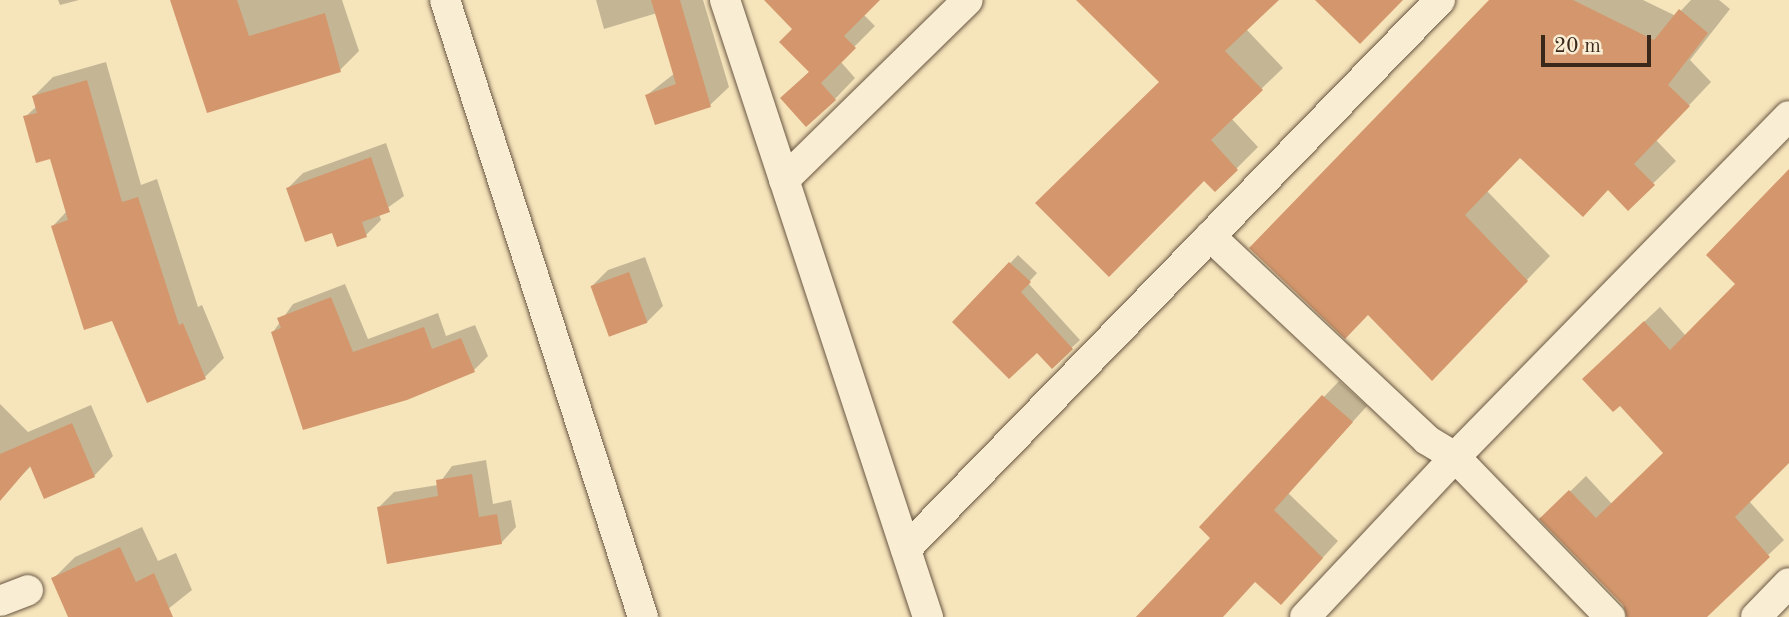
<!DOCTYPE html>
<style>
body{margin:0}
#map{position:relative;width:1789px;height:617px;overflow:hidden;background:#f6e4bb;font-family:"Old Standard TT",serif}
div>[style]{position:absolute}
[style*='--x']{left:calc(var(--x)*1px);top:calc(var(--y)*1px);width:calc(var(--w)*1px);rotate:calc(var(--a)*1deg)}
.shadow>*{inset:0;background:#0003}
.building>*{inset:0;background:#d4976d;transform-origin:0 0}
.roads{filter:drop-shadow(0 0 2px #695743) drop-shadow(0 0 2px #695743)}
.street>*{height:30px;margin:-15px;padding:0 15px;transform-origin:15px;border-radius:15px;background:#f9edd3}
span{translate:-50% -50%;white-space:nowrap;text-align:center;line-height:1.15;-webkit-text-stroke:5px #f9edd3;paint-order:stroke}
.scale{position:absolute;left:1541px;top:35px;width:110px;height:32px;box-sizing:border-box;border:4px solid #3a281b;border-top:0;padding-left:9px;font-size:21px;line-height:24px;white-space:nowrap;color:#3a281b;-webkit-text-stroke:5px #f9edd3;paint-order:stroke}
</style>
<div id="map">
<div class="shadow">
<div style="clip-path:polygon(58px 0,79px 0,60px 5px)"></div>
<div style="clip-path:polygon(174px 0,342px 0,359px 51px,340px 70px,208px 110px)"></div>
<div style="clip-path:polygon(596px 0,703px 0,729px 87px,710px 105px,656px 123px,647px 95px,675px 73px,657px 13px,604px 29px)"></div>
<div style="clip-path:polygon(766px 0,878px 0,863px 14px,875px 26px,840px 61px,855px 78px,835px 99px,782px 98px,810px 71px,794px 29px)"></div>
<div style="clip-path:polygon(1104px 0,1276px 0,1246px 29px,1283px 68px,1231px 118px,1258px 147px,1215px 190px,1204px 178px,1161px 82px)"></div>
<div style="clip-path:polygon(1492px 0,1643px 0,1676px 16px,1691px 0,1719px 0,1730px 9px,1690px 60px,1711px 82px,1656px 140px,1676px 161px,1628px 208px,1609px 188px,1520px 156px,1487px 191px,1550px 256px,1432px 379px)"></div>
<div style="clip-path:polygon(106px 62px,141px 185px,157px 179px,198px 307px,202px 305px,224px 358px,205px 377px,113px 318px,53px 226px,67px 211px,51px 157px,25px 117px,37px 106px,34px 96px,53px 77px)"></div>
<div style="clip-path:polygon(386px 143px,404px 196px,379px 214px,381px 220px,366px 235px,333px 230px,288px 188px,303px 173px)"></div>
<div style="clip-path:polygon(1789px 171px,1789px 461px,1749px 501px,1784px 540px,1703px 617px,1627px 617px,1624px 604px,1542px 519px,1586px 476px,1612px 504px,1665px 453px,1599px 364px,1660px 307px,1686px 336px,1738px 284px)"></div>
<div style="clip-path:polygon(1018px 255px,1037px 273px,1028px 283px,1080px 340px,1052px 366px,1038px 351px,954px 322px)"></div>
<div style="clip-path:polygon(645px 257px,663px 306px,647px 322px,592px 286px,608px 270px)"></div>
<div style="clip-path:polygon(345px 284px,368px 339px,438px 313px,446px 336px,475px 325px,488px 356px,474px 370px,406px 398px,273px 332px,293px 304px)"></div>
<div style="clip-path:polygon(1339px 381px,1367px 406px,1288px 493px,1338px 541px,1296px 587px,1255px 580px,1218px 617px,1136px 617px,1213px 538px,1201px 527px)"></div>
<div style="clip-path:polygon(0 404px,28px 432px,91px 405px,113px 456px,94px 476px,32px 465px,4px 493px,0 490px)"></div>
<div style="clip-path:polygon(486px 460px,493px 504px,511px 500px,516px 527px,502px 542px,379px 507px,394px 492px,438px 485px,452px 466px)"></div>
<div style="clip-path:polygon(142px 527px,158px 561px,176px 553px,192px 590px,158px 617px,70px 617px,53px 579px,75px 557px)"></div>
</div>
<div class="building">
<div style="clip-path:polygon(170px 0,237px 0,249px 36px,325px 13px,341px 72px,207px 113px)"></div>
<div style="clip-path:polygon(651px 0,680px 0,711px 107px,655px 125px,645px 95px,676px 84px)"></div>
<div style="clip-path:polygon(764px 0,880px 0,844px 36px,856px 48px,821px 83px,836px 100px,806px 127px,780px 98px,809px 72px,779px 42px,792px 29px)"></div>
<div style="clip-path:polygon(1076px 0,1279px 0,1225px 51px,1263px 90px,1211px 140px,1238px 170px,1215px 192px,1204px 181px,1109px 277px,1035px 203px,1159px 82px)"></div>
<div style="clip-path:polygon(1315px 0,1403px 0,1360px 44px)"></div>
<div style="clip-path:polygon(1489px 0,1573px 0,1654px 40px,1679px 9px,1708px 33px,1668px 85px,1690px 106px,1634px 164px,1655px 185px,1628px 211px,1608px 190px,1583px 217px,1520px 158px,1465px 215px,1528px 281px,1432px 381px,1368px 315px,1345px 339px,1249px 248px)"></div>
<div style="clip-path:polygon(87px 80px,122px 202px,138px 197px,179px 325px,183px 323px,206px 379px,147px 403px,112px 321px,84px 330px,51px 226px,68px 220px,50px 159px,36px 163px,23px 116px,37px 113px,32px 96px)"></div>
<div style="clip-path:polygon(371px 157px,390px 212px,362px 222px,367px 237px,337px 247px,332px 233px,305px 242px,286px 188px)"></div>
<div style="clip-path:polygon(1789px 169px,1789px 463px,1735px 517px,1770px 557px,1707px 617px,1627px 617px,1623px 605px,1539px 519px,1569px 490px,1596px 518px,1663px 453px,1620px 406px,1613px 412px,1582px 379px,1644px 321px,1670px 350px,1735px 284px,1706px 255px)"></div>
<div style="clip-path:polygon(1009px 262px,1031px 282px,1021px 292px,1073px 349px,1052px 369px,1037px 353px,1009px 379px,952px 322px)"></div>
<div style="left:629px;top:272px;width:54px;height:41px;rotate:70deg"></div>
<div style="clip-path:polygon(331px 297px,353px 352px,424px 327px,432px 349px,461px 338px,475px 372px,407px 400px,303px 430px,271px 332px,281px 328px,277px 318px)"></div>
<div style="clip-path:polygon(1322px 395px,1353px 422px,1274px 510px,1323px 558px,1281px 605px,1255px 582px,1223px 617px,1136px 617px,1210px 538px,1199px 527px)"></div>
<div style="clip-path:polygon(72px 423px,95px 477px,44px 499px,30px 466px,0 501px,0 454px)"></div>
<div style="clip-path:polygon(472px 474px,479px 517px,497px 514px,502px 544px,387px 564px,377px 507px,438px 496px,436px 480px)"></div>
<div style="clip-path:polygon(120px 547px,136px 582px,154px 573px,173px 617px,68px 617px,51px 578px)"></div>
</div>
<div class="roads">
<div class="street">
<div style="--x:445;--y:0;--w:648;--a:72.21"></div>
<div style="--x:725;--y:0;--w:650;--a:71.79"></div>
<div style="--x:784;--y:180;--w:257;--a:-44.4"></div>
<div style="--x:1210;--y:236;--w:298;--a:43.2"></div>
<div style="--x:1427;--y:440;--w:33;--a:31"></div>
<div style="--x:1455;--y:457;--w:223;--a:45.9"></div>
<div style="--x:906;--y:549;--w:766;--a:-45.79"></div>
<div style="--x:0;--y:601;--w:30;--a:-21"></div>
<div style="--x:1305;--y:617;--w:219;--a:-46.8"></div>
<div style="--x:1455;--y:457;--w:477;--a:-45.6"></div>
<div style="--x:1756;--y:617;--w:47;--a:-45.9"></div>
</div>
</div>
<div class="scale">20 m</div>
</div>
